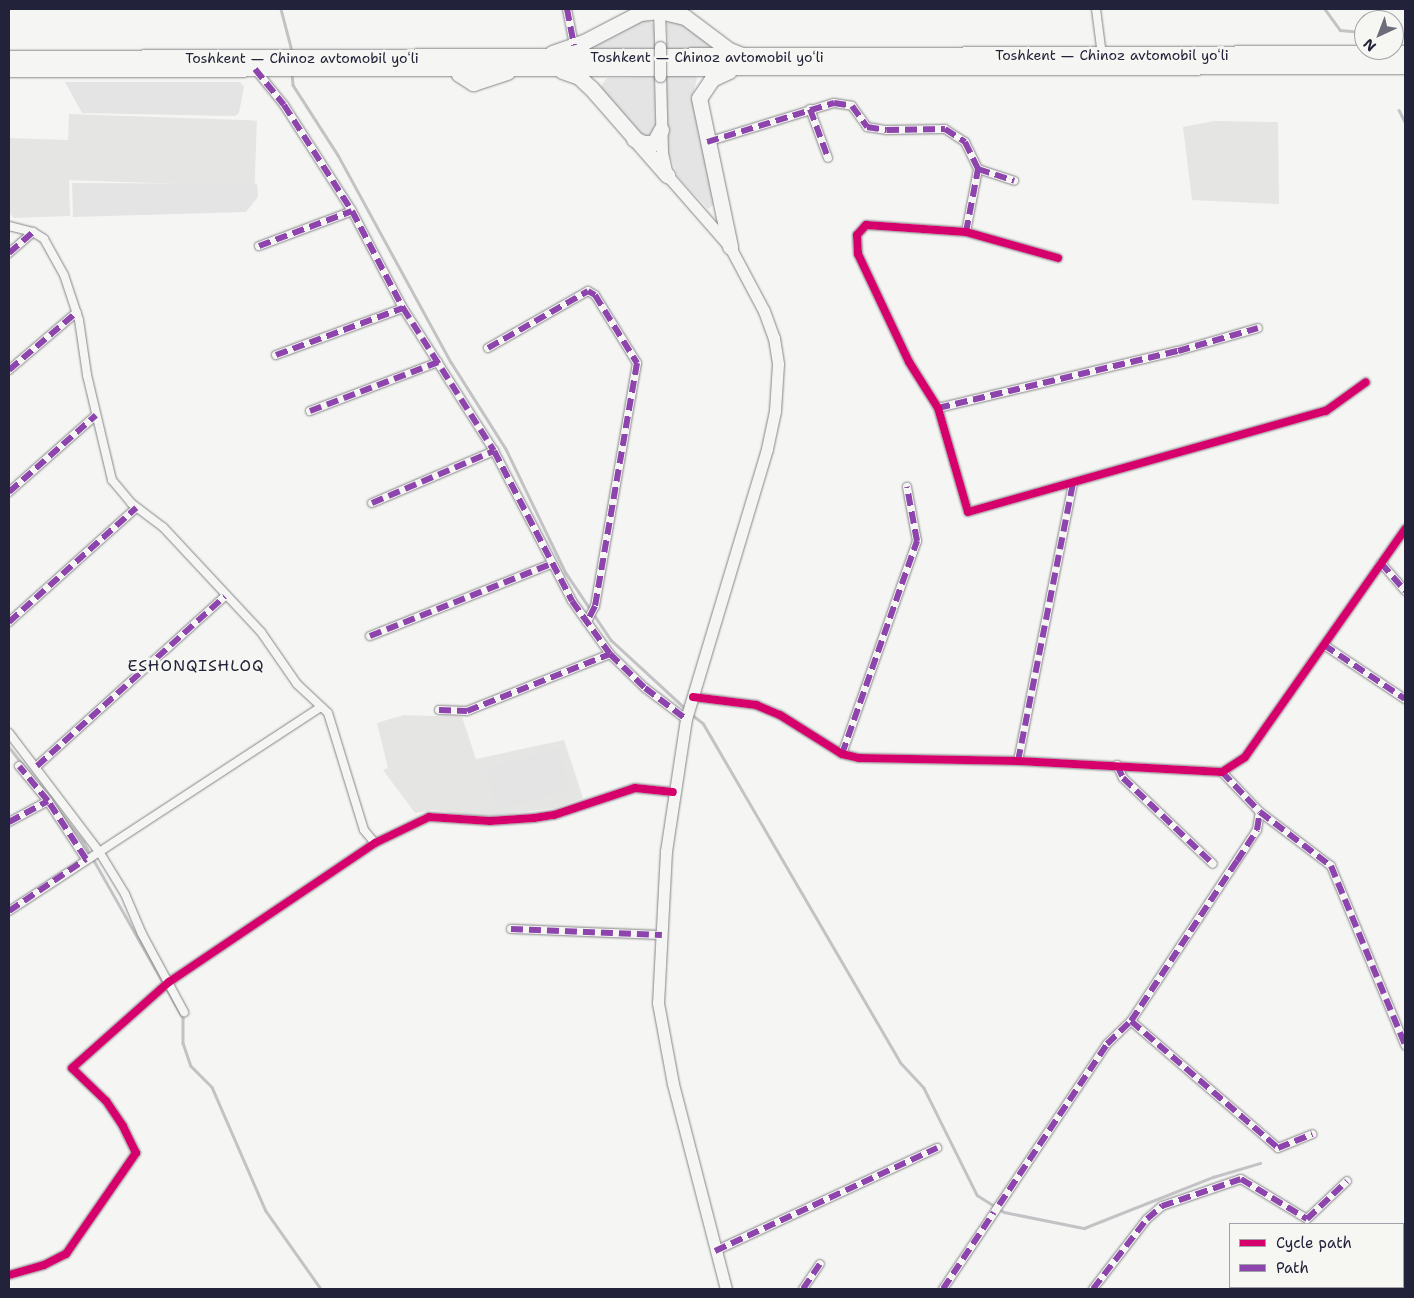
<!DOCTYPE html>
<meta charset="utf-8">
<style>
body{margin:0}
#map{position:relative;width:1414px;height:1298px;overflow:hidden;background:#f5f5f3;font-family:"Shantell Sans",sans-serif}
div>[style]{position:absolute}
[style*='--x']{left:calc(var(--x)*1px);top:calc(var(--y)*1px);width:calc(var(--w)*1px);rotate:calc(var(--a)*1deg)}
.built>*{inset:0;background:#e5e5e4;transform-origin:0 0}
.green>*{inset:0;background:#e4e4e4;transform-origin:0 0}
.stream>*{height:2.5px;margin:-1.25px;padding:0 1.25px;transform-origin:1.25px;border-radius:1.25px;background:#c3c3c6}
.roads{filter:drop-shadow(0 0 1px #858589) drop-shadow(0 0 1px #858589)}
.street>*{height:8px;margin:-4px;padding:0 4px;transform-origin:4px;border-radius:4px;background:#f5f5f3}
.secondary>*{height:11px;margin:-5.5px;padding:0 5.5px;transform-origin:5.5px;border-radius:5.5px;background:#f5f5f3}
.highway>*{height:15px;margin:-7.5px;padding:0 7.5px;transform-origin:7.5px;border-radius:7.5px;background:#f5f5f3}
.bridges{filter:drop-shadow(0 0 1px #858589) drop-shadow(0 0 1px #858589)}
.secondary-bridge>*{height:11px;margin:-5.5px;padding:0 5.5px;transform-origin:5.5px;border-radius:5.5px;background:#f5f5f3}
.quiet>*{height:6px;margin-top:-3px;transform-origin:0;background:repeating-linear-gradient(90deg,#8e44ad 0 12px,transparent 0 18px)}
.cycleway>*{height:8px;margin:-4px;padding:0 4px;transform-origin:4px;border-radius:4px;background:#d6006c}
span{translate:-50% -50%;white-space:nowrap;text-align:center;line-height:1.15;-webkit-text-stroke:5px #f6f6f2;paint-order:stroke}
.street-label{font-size:14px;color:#22223b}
.quarter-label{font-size:16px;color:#22223b;letter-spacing:1px}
.frame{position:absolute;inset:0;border:10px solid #22223b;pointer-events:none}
.legend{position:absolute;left:1229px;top:1223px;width:175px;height:65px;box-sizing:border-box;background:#f6f6f2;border:1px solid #a1a1a9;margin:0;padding:6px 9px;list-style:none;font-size:15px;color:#22223b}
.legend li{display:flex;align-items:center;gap:10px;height:25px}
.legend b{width:25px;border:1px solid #a1a1a9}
.north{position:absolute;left:1354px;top:10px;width:50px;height:50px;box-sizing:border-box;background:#f6f6f2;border:1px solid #a1a1a9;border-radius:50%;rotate:223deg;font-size:14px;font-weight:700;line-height:20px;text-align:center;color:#22223b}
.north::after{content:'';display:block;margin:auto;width:18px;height:22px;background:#6c6c7b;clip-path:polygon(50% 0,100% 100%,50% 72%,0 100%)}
</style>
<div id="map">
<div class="built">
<div style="left:69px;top:114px;width:188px;height:66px;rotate:2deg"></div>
<div style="clip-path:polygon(1214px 121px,1278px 122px,1279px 204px,1192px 200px,1183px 127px)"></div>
<div style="clip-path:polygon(9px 138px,68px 140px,70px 216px,14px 218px,9px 213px)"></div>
<div style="clip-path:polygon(404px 715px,462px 717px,476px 759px,564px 740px,583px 798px,555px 808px,483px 817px,433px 810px,415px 813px,383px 770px,388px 768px,377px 723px)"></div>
</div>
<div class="green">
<div style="clip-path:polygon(671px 19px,676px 19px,710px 45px,708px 49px,668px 49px,667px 24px)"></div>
<div style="clip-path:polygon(649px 20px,656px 27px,654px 48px,600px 49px,595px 47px,593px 44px,635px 22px)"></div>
<div style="clip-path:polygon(693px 74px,697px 78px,693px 95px,714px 204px,708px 209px,678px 177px,667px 148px,667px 75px)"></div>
<div style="clip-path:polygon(654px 77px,656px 129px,645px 139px,601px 92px,601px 86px,607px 78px)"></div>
<div style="clip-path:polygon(65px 82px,240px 82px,244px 87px,239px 113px,235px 116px,82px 113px)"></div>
<div style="clip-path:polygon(72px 183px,257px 184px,258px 197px,246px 212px,73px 217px)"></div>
<div style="left:558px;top:748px;width:43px;height:75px;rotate:74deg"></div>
</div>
<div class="stream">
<div style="--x:281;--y:9;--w:43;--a:75.3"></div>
<div style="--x:1325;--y:9;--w:26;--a:54"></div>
<div style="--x:1340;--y:30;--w:24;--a:5"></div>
<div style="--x:292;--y:73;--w:12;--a:85"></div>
<div style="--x:293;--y:85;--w:83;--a:57.3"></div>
<div style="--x:338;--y:155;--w:236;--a:61.4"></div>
<div style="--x:451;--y:362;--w:103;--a:57.7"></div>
<div style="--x:506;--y:449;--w:138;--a:64.2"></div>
<div style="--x:566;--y:573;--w:81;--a:56.1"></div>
<div style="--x:611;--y:640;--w:102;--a:42.6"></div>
<div style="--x:1399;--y:110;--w:13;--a:63"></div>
<div style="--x:690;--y:713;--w:16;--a:38"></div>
<div style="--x:703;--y:723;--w:393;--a:59.8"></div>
<div style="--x:901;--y:1063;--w:34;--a:47"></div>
<div style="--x:924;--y:1088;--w:119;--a:63.6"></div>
<div style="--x:977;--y:1195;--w:32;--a:32"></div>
<div style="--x:1004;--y:1212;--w:82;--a:11.3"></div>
<div style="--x:1084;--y:1228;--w:139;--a:-21.6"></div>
<div style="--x:1213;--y:1177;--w:49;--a:-16.6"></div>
<div style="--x:9;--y:747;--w:120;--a:51.8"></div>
<div style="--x:83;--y:841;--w:203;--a:60.5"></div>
<div style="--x:183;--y:1018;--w:25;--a:90"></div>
<div style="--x:183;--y:1043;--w:24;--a:71"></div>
<div style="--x:191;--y:1066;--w:30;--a:45"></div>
<div style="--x:212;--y:1087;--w:135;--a:66.5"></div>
<div style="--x:266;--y:1211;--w:95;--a:54.8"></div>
</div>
<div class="roads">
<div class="street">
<div style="--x:567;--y:9;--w:37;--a:79"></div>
<div style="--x:1096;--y:9;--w:46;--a:82.6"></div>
<div style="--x:255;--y:69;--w:46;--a:51.1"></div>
<div style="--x:284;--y:105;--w:126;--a:57.3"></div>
<div style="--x:352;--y:211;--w:110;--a:62.3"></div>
<div style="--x:403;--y:308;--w:169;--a:57.5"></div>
<div style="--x:494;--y:451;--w:169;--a:62.5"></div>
<div style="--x:572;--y:601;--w:65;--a:54.4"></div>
<div style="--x:610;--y:654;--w:49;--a:44.2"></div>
<div style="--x:645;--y:688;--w:51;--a:37.1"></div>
<div style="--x:810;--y:109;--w:52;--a:69.8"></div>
<div style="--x:707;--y:142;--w:133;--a:-17.1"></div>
<div style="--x:834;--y:103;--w:18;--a:9"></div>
<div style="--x:852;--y:106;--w:26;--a:54"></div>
<div style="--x:867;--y:127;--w:20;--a:9"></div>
<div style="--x:887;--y:130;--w:58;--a:-1"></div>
<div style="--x:945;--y:129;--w:24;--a:33"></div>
<div style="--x:965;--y:142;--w:30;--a:64"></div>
<div style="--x:978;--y:169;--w:38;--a:18"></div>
<div style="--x:9;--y:226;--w:25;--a:14"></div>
<div style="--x:33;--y:232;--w:13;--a:32"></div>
<div style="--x:44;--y:239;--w:41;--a:60.9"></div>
<div style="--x:64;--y:275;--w:47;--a:71.6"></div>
<div style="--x:79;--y:320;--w:56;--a:81.7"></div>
<div style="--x:87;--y:375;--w:108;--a:76.6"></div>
<div style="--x:112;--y:480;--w:30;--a:50"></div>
<div style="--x:131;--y:503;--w:40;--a:37"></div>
<div style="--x:163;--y:527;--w:144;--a:47"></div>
<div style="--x:261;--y:632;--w:63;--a:55.3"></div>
<div style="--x:297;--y:684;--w:42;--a:43.1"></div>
<div style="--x:328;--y:713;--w:122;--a:72.9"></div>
<div style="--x:364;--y:830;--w:17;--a:50"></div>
<div style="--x:966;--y:232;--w:64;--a:-79.2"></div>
<div style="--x:259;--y:246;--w:99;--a:-20.6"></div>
<div style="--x:9;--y:253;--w:32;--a:-41"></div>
<div style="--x:1058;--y:258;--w:96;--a:-164.2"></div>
<div style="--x:966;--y:232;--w:100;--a:-176"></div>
<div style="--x:866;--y:225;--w:13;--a:132"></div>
<div style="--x:857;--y:235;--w:19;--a:87"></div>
<div style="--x:858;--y:254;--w:119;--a:64.7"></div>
<div style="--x:909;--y:362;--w:54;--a:57.8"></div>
<div style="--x:938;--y:408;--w:108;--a:73.9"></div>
<div style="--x:968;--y:512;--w:372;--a:-15.8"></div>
<div style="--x:1326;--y:411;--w:49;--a:-35.9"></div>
<div style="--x:488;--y:348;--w:115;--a:-29.7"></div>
<div style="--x:588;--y:291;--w:8;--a:30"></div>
<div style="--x:595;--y:295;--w:80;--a:58.3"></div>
<div style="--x:637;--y:363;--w:247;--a:99.8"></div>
<div style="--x:595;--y:606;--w:18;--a:117"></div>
<div style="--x:276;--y:355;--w:135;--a:-20.3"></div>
<div style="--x:9;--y:370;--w:89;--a:-40.5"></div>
<div style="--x:938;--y:408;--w:247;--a:-13.4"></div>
<div style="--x:1178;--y:351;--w:83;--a:-16"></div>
<div style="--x:310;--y:411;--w:137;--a:-20.9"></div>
<div style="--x:9;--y:492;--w:116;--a:-41.5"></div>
<div style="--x:372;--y:503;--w:133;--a:-23.1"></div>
<div style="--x:1381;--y:563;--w:37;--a:49"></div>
<div style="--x:9;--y:622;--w:171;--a:-41.9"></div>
<div style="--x:370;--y:636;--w:195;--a:-21.7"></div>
<div style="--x:1324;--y:645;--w:97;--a:33.7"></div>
<div style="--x:693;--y:697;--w:64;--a:7.2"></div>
<div style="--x:756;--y:705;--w:26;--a:23"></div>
<div style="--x:780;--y:715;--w:73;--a:32.2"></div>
<div style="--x:842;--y:754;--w:17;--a:13"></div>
<div style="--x:859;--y:758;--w:159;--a:1.1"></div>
<div style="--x:1018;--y:761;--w:204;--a:3.1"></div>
<div style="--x:1222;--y:772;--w:27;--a:-33"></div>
<div style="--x:1245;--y:757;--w:279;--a:-54.9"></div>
<div style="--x:439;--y:710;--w:28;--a:2"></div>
<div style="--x:467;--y:711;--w:154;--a:-21.7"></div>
<div style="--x:9;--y:733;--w:151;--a:52.8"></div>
<div style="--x:100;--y:853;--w:48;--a:58.6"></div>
<div style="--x:125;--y:894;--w:43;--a:67"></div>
<div style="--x:142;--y:934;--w:89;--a:61.7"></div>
<div style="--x:842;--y:754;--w:226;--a:-70.6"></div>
<div style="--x:917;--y:541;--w:55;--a:-100.5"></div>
<div style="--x:1018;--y:761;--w:284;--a:-78.8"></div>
<div style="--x:1117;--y:765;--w:14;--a:65"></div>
<div style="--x:1123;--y:778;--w:124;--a:43.7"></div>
<div style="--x:19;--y:766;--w:45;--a:50.4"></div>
<div style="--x:48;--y:801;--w:69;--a:56.8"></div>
<div style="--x:37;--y:766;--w:253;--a:-42.1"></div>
<div style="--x:1222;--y:772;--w:55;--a:46.5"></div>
<div style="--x:1260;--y:812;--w:89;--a:37.3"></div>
<div style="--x:1331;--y:866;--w:194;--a:67.5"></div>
<div style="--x:9;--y:822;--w:44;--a:-28.3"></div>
<div style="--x:9;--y:911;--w:371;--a:-33.2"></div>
<div style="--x:511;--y:929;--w:151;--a:2.3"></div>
<div style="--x:1131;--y:1021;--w:194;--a:40.8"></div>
<div style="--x:1278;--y:1148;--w:37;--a:-22"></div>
<div style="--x:715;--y:1251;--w:245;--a:-24.9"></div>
<div style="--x:9;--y:1275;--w:36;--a:-16"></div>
<div style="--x:44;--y:1265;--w:25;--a:-27"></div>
<div style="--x:66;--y:1254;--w:123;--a:-55.3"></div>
<div style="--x:136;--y:1153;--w:30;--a:-116"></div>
<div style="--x:123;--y:1126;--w:30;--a:-124"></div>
<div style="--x:106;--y:1101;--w:47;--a:-135.9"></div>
<div style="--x:72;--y:1068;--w:130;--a:-41.6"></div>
<div style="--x:169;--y:982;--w:249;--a:-34"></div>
<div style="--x:375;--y:843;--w:60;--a:-25.7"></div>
<div style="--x:429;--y:817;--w:61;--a:3.8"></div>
<div style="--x:490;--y:821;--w:44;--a:-3.9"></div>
<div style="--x:534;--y:818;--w:20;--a:-9"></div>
<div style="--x:554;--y:815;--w:85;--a:-18.4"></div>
<div style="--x:635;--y:788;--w:38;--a:6"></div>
<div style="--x:803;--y:1289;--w:30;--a:-56"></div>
<div style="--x:943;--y:1289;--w:295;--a:-56.2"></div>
<div style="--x:1107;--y:1044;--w:33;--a:-44"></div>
<div style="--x:1131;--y:1021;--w:229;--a:-56.6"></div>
<div style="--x:1257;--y:830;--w:18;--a:-81"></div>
<div style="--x:1093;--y:1289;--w:88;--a:-52.4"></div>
<div style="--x:1147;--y:1219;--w:20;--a:-41"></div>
<div style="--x:1162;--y:1206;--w:83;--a:-18.9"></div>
<div style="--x:1241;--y:1179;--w:77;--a:31.2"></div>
<div style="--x:1307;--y:1219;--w:55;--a:-43.5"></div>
</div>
<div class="secondary">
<div style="--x:659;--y:11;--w:36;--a:88"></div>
<div style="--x:660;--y:76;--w:77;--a:88.5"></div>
<div style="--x:662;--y:153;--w:23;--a:77"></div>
<div style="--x:667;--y:175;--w:96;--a:48.8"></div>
<div style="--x:730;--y:247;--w:72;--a:62"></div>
<div style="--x:764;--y:311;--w:29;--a:70"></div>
<div style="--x:774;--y:338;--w:26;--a:81"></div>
<div style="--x:778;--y:364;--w:47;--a:93.7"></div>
<div style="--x:775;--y:411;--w:39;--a:102"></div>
<div style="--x:767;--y:449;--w:282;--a:106.7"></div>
<div style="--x:686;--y:719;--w:134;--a:98.6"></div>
<div style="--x:666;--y:851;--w:152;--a:93"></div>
<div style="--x:658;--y:1003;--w:82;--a:79.5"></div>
<div style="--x:673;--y:1084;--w:212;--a:75.5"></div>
</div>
<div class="highway">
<div style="--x:552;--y:53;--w:34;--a:-19"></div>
<div style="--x:584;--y:42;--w:63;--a:-27.4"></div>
<div style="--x:640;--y:13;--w:19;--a:-6"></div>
<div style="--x:659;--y:11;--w:27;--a:13"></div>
<div style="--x:685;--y:17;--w:55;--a:36.9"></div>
<div style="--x:729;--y:50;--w:14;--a:21"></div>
<div style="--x:9;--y:58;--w:1396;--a:-0.21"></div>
<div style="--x:459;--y:63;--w:11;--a:90"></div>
<div style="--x:459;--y:74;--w:17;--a:33"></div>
<div style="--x:473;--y:83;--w:36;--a:-18"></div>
<div style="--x:9;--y:69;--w:1396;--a:-0.12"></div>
<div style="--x:562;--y:71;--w:18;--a:19"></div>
<div style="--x:579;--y:77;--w:16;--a:43"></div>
<div style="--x:591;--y:88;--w:116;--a:48.9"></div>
<div style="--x:729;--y:71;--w:19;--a:155"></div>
<div style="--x:712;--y:79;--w:23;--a:124"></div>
<div style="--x:699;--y:98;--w:152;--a:78.2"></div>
<div style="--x:634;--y:139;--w:11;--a:22"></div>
<div style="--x:644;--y:143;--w:10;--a:0"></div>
<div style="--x:654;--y:143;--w:15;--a:-62"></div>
</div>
</div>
<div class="bridges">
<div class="secondary-bridge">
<div style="--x:660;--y:47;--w:29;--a:90"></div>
</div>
</div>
<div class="quiet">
<div style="--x:567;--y:9;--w:37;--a:79"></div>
<div style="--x:255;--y:69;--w:46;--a:51.1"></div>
<div style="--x:284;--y:105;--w:126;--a:57.3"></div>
<div style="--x:352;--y:211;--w:110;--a:62.3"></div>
<div style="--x:403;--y:308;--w:169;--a:57.5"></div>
<div style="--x:494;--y:451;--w:169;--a:62.5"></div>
<div style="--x:572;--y:601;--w:65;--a:54.4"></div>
<div style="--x:610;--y:654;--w:49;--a:44.2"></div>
<div style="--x:645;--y:688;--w:51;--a:37.1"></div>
<div style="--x:810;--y:109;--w:52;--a:69.8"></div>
<div style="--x:707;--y:142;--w:133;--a:-17.1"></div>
<div style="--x:834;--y:103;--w:18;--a:9"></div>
<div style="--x:852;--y:106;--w:26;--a:54"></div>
<div style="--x:867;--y:127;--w:20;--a:9"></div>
<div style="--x:887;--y:130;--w:58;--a:-1"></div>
<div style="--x:945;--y:129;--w:24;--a:33"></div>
<div style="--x:965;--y:142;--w:30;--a:64"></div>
<div style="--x:978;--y:169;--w:38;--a:18"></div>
<div style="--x:966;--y:232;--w:64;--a:-79.2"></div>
<div style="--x:259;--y:246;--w:99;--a:-20.6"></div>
<div style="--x:9;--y:253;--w:32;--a:-41"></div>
<div style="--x:488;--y:348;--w:115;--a:-29.7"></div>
<div style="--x:588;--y:291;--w:8;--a:30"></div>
<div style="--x:595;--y:295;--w:80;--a:58.3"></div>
<div style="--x:637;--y:363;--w:247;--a:99.8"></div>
<div style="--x:595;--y:606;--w:18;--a:117"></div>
<div style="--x:276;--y:355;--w:135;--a:-20.3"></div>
<div style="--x:9;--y:370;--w:89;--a:-40.5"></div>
<div style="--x:938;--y:408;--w:247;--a:-13.4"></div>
<div style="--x:1178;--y:351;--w:83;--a:-16"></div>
<div style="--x:310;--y:411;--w:137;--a:-20.9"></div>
<div style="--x:9;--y:492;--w:116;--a:-41.5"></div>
<div style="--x:372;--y:503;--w:133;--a:-23.1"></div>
<div style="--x:1381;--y:563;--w:37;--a:49"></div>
<div style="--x:9;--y:622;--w:171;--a:-41.9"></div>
<div style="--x:370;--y:636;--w:195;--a:-21.7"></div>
<div style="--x:1324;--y:645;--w:97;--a:33.7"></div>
<div style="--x:439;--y:710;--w:28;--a:2"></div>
<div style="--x:467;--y:711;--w:154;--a:-21.7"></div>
<div style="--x:842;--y:754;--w:226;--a:-70.6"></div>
<div style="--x:917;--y:541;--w:55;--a:-100.5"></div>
<div style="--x:1018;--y:761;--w:284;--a:-78.8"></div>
<div style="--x:1117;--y:765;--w:14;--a:65"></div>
<div style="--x:1123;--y:778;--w:124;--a:43.7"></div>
<div style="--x:37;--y:766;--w:253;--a:-42.1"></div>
<div style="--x:1222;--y:772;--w:55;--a:46.5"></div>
<div style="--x:1260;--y:812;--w:89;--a:37.3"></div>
<div style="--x:1331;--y:866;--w:194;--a:67.5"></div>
<div style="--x:9;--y:822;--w:44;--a:-28.3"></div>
<div style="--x:9;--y:911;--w:93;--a:-34"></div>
<div style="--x:86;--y:859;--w:69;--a:-123.2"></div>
<div style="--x:48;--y:801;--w:45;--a:-129.6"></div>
<div style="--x:511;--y:929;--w:151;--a:2.3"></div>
<div style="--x:1131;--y:1021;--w:194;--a:40.8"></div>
<div style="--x:1278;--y:1148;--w:37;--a:-22"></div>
<div style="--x:999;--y:1205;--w:194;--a:-56.1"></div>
<div style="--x:1107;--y:1044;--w:33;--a:-44"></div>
<div style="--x:1131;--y:1021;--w:192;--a:-56.5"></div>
<div style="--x:1237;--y:861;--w:37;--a:-57"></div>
<div style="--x:1257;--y:830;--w:18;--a:-81"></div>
<div style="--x:715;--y:1251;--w:245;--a:-24.9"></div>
<div style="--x:803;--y:1289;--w:30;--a:-56"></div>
<div style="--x:943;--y:1289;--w:92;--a:-56.5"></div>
<div style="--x:1093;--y:1289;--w:88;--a:-52.4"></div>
<div style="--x:1147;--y:1219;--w:20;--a:-41"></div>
<div style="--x:1162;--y:1206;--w:83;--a:-18.9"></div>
<div style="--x:1241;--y:1179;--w:77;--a:31.2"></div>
<div style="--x:1307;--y:1219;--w:55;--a:-43.5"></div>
</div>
<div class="cycleway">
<div style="--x:1058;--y:258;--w:96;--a:-164.2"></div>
<div style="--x:966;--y:232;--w:100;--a:-176"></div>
<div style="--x:866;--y:225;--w:13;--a:132"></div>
<div style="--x:857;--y:235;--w:19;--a:87"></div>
<div style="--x:858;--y:254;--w:119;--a:64.7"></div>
<div style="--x:909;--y:362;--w:54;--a:57.8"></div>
<div style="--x:938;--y:408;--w:108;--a:73.9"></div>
<div style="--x:968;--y:512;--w:372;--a:-15.8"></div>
<div style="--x:1326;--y:411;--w:49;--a:-35.9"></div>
<div style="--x:693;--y:697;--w:64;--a:7.2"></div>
<div style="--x:756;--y:705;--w:26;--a:23"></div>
<div style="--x:780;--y:715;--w:73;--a:32.2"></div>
<div style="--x:842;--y:754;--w:17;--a:13"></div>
<div style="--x:859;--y:758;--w:159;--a:1.1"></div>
<div style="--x:1018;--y:761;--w:204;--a:3.1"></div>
<div style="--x:1222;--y:772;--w:27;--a:-33"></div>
<div style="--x:1245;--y:757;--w:279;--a:-54.9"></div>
<div style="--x:9;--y:1275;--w:36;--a:-16"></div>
<div style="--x:44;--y:1265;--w:25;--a:-27"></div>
<div style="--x:66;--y:1254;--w:123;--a:-55.3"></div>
<div style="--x:136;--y:1153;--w:30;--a:-116"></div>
<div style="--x:123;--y:1126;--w:30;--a:-124"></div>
<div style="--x:106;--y:1101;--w:47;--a:-135.9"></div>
<div style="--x:72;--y:1068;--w:130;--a:-41.6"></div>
<div style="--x:169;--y:982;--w:249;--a:-34"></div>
<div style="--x:375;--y:843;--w:60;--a:-25.7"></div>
<div style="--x:429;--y:817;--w:61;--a:3.8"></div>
<div style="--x:490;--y:821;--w:44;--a:-3.9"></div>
<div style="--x:534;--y:818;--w:20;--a:-9"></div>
<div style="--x:554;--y:815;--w:85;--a:-18.4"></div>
<div style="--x:635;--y:788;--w:38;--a:6"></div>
</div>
<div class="street-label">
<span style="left:1112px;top:55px">Toshkent — Chinoz avtomobil yoʻli</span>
<span style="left:707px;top:57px">Toshkent — Chinoz avtomobil yoʻli</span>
<span style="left:302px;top:58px">Toshkent — Chinoz avtomobil yoʻli</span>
</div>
<div class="quarter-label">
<span style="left:196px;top:666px">ESHONQISHLOQ</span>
</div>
<div class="frame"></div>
<ul class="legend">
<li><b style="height:6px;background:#d6006c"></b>Cycle path</li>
<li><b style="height:6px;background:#8e44ad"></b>Path</li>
</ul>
<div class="north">N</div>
</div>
